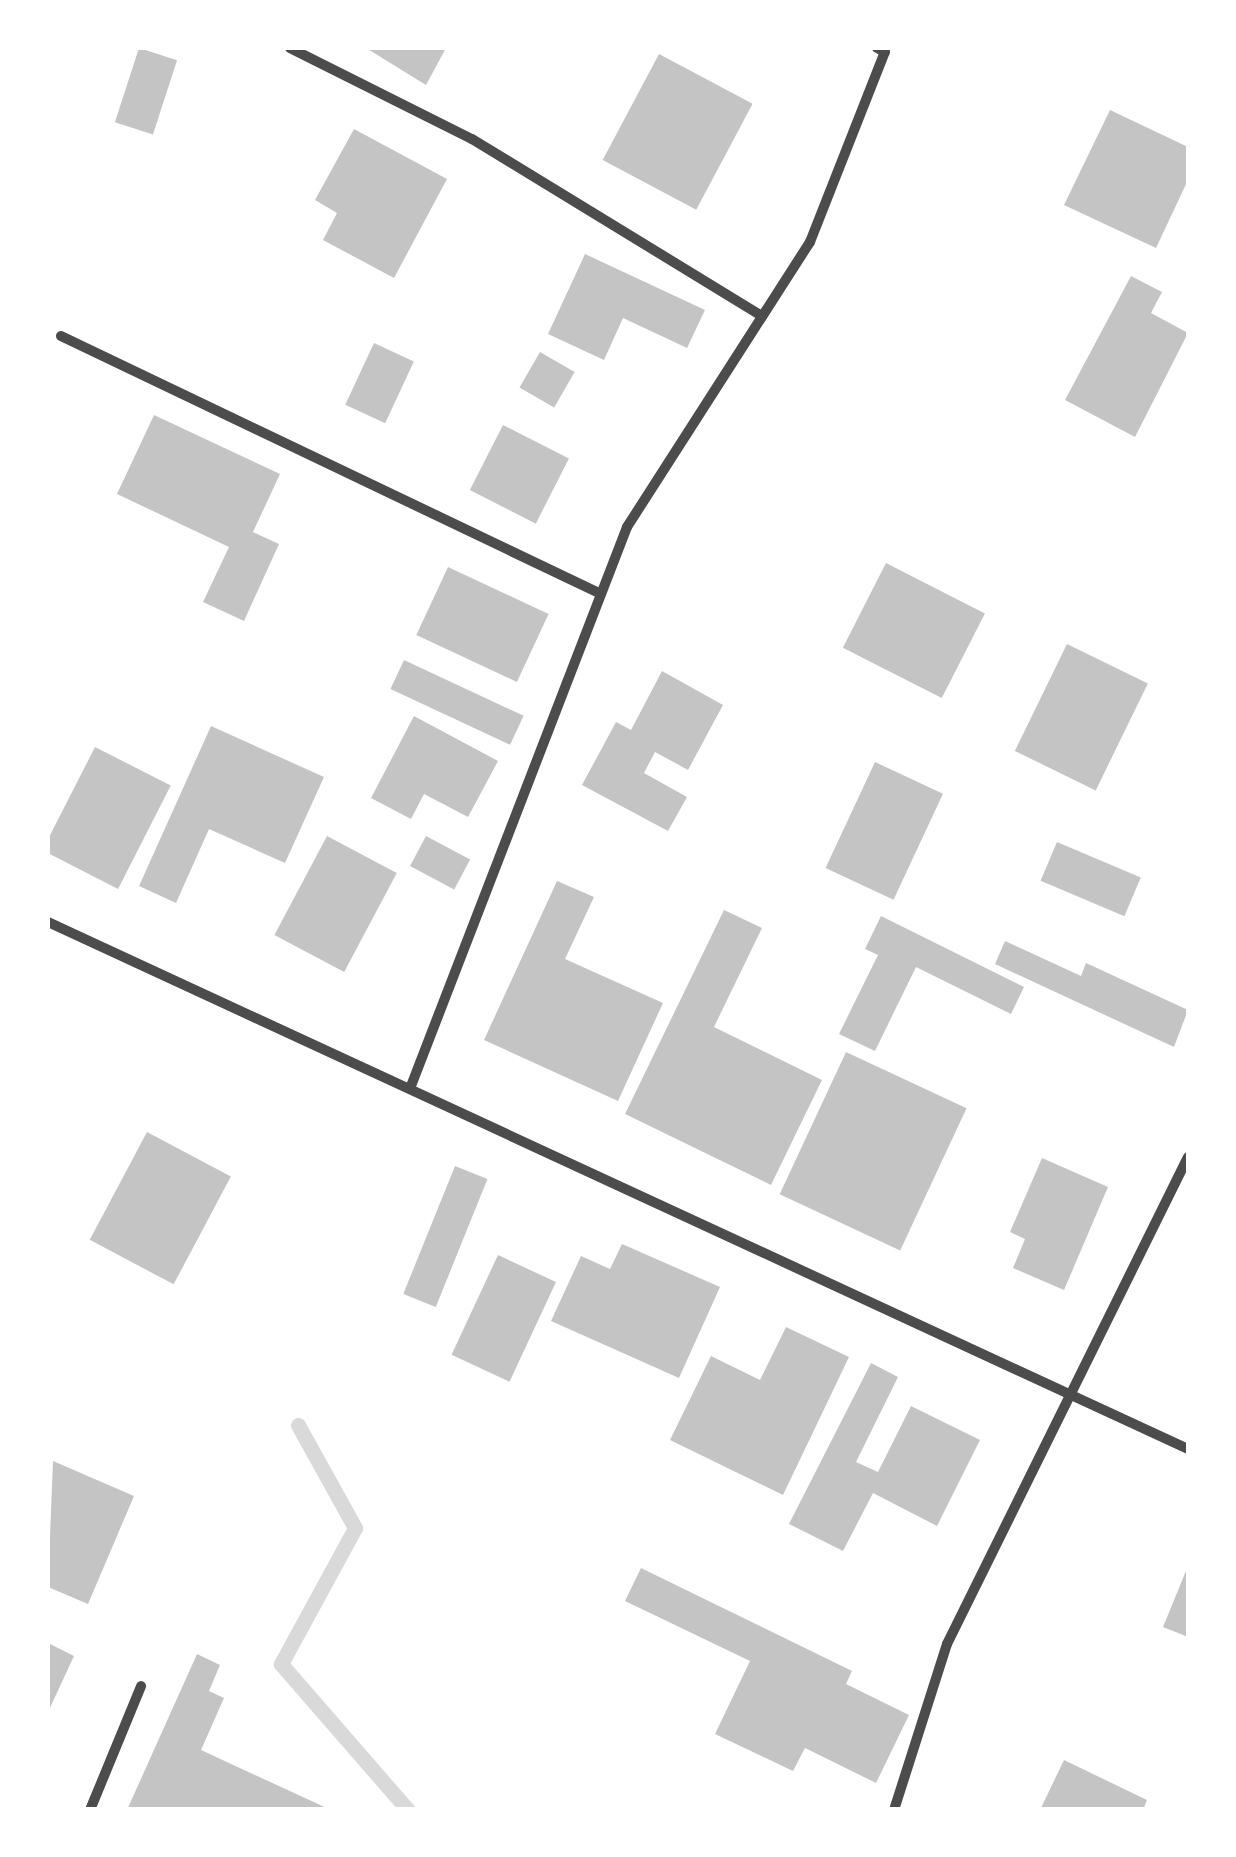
<!DOCTYPE html>
<style>
body{margin:0}
#map{position:relative;width:1236px;height:1857px;overflow:hidden;background:#fff;font-family:"Fira Sans Condensed",sans-serif}
div>[style]{position:absolute}
[style*='--x']{left:calc(var(--x)*1px);top:calc(var(--y)*1px);width:calc(var(--w)*1px);rotate:calc(var(--a)*1deg)}
.stream>*{height:15px;margin:-7.5px;padding:0 7.5px;transform-origin:7.5px;border-radius:7.5px;background:#d9d9d9}
.building>*{inset:0;background:#c4c4c4;transform-origin:0 0}
.minor>*{height:10px;margin:-5px;padding:0 5px;transform-origin:5px;border-radius:5px;background:#4c4c4c}
span{translate:-50% -50%;white-space:nowrap;text-align:center;line-height:1.15;-webkit-text-stroke:9px #fff;paint-order:stroke}
.frame{position:absolute;inset:0;border:50px solid #fff;pointer-events:none}
</style>
<div id="map">
<div class="stream">
<div style="--x:298;--y:1425;--w:118;--a:61"></div>
<div style="--x:355;--y:1528;--w:155;--a:118.6"></div>
<div style="--x:281;--y:1664;--w:194;--a:49"></div>
</div>
<div class="building">
<div style="left:139px;top:48px;width:40px;height:78px;rotate:18deg"></div>
<div style="clip-path:polygon(366px 48px,446px 48px,426px 85px)"></div>
<div style="left:659px;top:54px;width:106px;height:120px;rotate:28deg"></div>
<div style="clip-path:polygon(1110px 110px,1188px 147px,1188px 180px,1156px 248px,1064px 205px)"></div>
<div style="clip-path:polygon(354px 129px,447px 179px,394px 278px,323px 240px,337px 213px,315px 200px)"></div>
<div style="clip-path:polygon(585px 254px,705px 310px,687px 348px,623px 318px,604px 360px,548px 334px)"></div>
<div style="clip-path:polygon(1131px 276px,1162px 292px,1151px 313px,1188px 333px,1135px 437px,1065px 400px)"></div>
<div style="left:374px;top:343px;width:44px;height:68px;rotate:25deg"></div>
<div style="left:540px;top:352px;width:40px;height:41px;rotate:30deg"></div>
<div style="clip-path:polygon(154px 415px,280px 474px,253px 532px,279px 544px,244px 621px,203px 602px,229px 547px,117px 494px)"></div>
<div style="left:503px;top:425px;width:74px;height:73px;rotate:27deg"></div>
<div style="left:886px;top:563px;width:111px;height:95px;rotate:27deg"></div>
<div style="left:448px;top:567px;width:111px;height:75px;rotate:25deg"></div>
<div style="left:1067px;top:644px;width:90px;height:119px;rotate:26deg"></div>
<div style="left:404px;top:660px;width:132px;height:32px;rotate:25deg"></div>
<div style="clip-path:polygon(662px 671px,723px 705px,688px 770px,655px 752px,644px 773px,687px 797px,668px 831px,582px 785px,616px 722px,631px 730px)"></div>
<div style="clip-path:polygon(414px 716px,498px 761px,468px 817px,424px 794px,411px 819px,371px 798px)"></div>
<div style="clip-path:polygon(211px 726px,324px 777px,285px 863px,209px 829px,176px 903px,139px 886px)"></div>
<div style="left:95px;top:747px;width:85px;height:116px;rotate:27deg"></div>
<div style="left:875px;top:762px;width:75px;height:117px;rotate:25deg"></div>
<div style="left:327px;top:836px;width:79px;height:112px;rotate:28deg"></div>
<div style="left:426px;top:836px;width:50px;height:34px;rotate:28deg"></div>
<div style="left:1057px;top:842px;width:91px;height:42px;rotate:23deg"></div>
<div style="clip-path:polygon(557px 881px,594px 897px,565px 959px,663px 1003px,618px 1101px,484px 1040px)"></div>
<div style="clip-path:polygon(724px 910px,762px 928px,714px 1027px,822px 1080px,771px 1185px,625px 1114px)"></div>
<div style="clip-path:polygon(881px 916px,1024px 987px,1011px 1014px,916px 967px,875px 1051px,839px 1034px,878px 955px,865px 949px)"></div>
<div style="clip-path:polygon(1005px 941px,1081px 976px,1086px 963px,1188px 1010px,1174px 1047px,995px 964px)"></div>
<div style="left:846px;top:1052px;width:133px;height:157px;rotate:25deg"></div>
<div style="left:147px;top:1132px;width:95px;height:122px;rotate:28deg"></div>
<div style="clip-path:polygon(1042px 1158px,1108px 1187px,1064px 1290px,1013px 1268px,1025px 1239px,1010px 1232px)"></div>
<div style="left:455px;top:1166px;width:35px;height:138px;rotate:22deg"></div>
<div style="clip-path:polygon(622px 1244px,720px 1287px,679px 1378px,551px 1321px,581px 1256px,610px 1269px)"></div>
<div style="left:498px;top:1255px;width:64px;height:110px;rotate:25deg"></div>
<div style="clip-path:polygon(786px 1327px,849px 1357px,783px 1495px,670px 1440px,711px 1356px,760px 1380px)"></div>
<div style="clip-path:polygon(871px 1363px,898px 1377px,856px 1462px,878px 1472px,911px 1406px,980px 1440px,937px 1526px,873px 1493px,843px 1551px,789px 1524px)"></div>
<div style="clip-path:polygon(53px 1461px,134px 1496px,88px 1604px,48px 1587px)"></div>
<div style="clip-path:polygon(1188px 1566px,1188px 1637px,1163px 1627px)"></div>
<div style="clip-path:polygon(641px 1568px,852px 1671px,846px 1684px,909px 1715px,876px 1783px,805px 1748px,793px 1771px,715px 1734px,750px 1661px,625px 1601px)"></div>
<div style="clip-path:polygon(48px 1643px,74px 1656px,48px 1712px)"></div>
<div style="clip-path:polygon(197px 1654px,220px 1665px,209px 1691px,224px 1698px,201px 1750px,331px 1810px,127px 1810px)"></div>
<div style="clip-path:polygon(1064px 1760px,1147px 1800px,1143px 1810px,1040px 1810px)"></div>
</div>
<div class="minor">
<div style="--x:290;--y:48;--w:203;--a:26.6"></div>
<div style="--x:472;--y:139;--w:340;--a:31.4"></div>
<div style="--x:61;--y:336;--w:598;--a:25.54"></div>
<div style="--x:48;--y:922;--w:1256;--a:24.81"></div>
<div style="--x:411;--y:1086;--w:599;--a:-68.87"></div>
<div style="--x:627;--y:527;--w:339;--a:-57.3"></div>
<div style="--x:810;--y:242;--w:204;--a:-68.5"></div>
<div style="--x:885;--y:52;--w:9;--a:-153"></div>
<div style="--x:90;--y:1810;--w:134;--a:-67.6"></div>
<div style="--x:894;--y:1810;--w:174;--a:-72.3"></div>
<div style="--x:947;--y:1644;--w:543;--a:-63.67"></div>
</div>
<div class="frame"></div>
</div>
